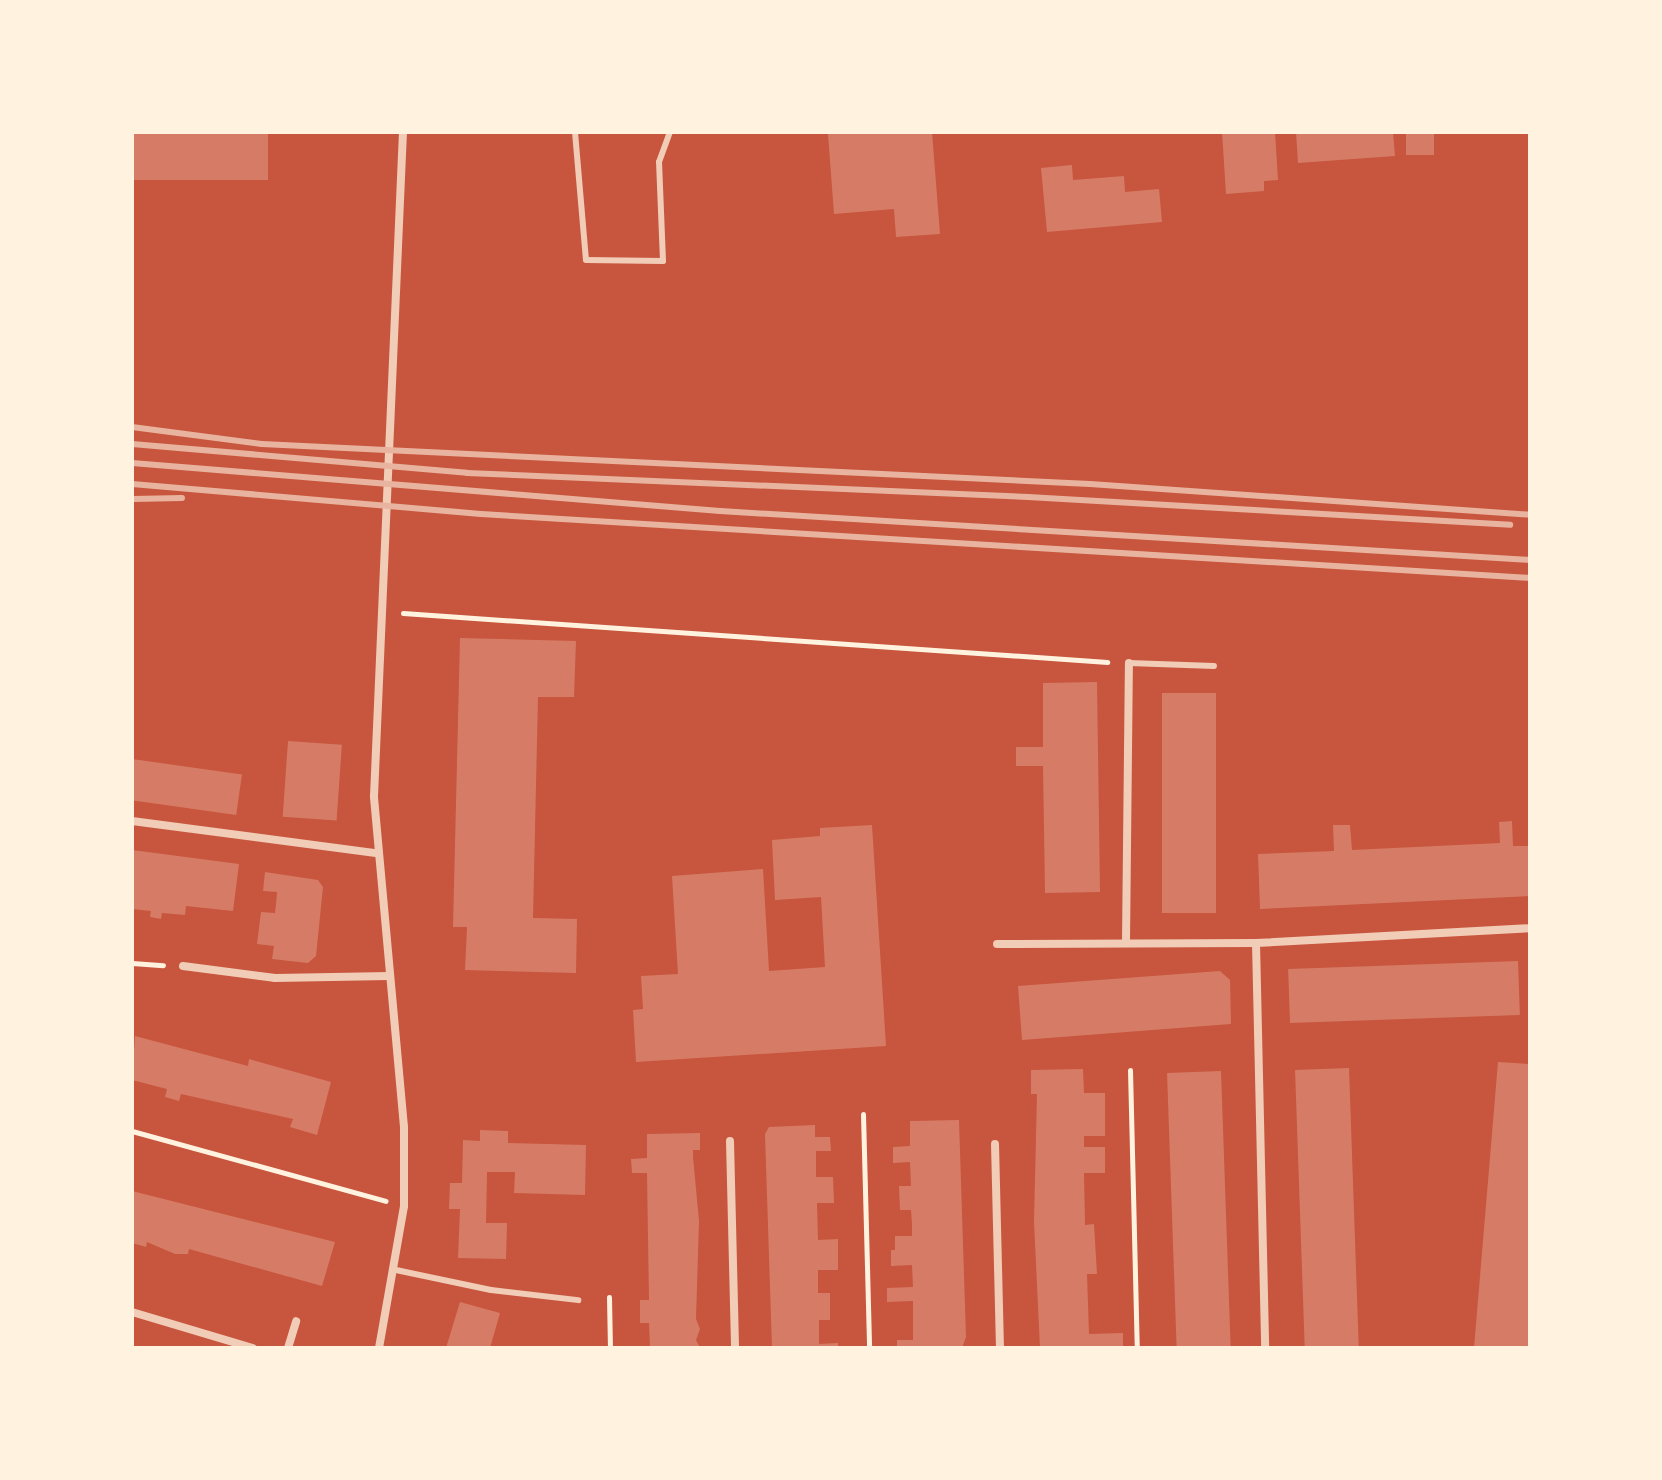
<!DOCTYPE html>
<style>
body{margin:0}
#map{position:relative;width:1662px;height:1480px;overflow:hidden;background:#c8553d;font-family:Lora,serif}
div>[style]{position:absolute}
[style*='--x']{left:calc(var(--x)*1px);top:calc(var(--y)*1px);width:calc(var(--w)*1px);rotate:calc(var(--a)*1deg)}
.building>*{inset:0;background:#d67c66;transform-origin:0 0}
.path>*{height:5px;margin:-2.5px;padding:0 2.5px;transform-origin:2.5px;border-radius:2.5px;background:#fff3e0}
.service>*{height:6px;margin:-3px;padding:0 3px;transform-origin:3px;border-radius:3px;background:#f1ccb7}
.minor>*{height:8px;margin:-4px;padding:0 4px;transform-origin:4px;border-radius:4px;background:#f1ccb7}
.rail>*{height:6px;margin:-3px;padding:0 3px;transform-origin:3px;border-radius:3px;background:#e9b49f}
span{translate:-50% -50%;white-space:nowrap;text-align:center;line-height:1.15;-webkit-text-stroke:6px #fff3e0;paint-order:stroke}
.frame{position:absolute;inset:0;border:134px solid #fff3e0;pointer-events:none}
</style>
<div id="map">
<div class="building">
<div style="left:132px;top:132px;width:136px;height:48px"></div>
<div style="clip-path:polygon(859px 132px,932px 132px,940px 234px,896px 237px,894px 209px,834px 214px,828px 134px)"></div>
<div style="clip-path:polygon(1222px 132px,1275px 132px,1278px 180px,1264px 181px,1264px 191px,1226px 194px)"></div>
<div style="clip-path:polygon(1296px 132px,1393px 132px,1395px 156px,1298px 163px)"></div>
<div style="left:1406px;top:132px;width:28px;height:23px"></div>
<div style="clip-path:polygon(1072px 165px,1073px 180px,1124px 176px,1125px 192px,1159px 189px,1162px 222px,1047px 232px,1041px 168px)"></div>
<div style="clip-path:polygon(460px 638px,576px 641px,574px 697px,538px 697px,533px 918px,577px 919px,576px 973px,465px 970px,467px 927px,453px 927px)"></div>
<div style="clip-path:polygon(1097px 682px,1100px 892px,1045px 893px,1043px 766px,1016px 766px,1016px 747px,1043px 747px,1043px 683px)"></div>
<div style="left:1162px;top:693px;width:54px;height:220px"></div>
<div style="left:288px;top:741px;width:54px;height:76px;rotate:4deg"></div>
<div style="left:132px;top:759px;width:111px;height:41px;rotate:8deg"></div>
<div style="clip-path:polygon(1512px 821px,1513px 846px,1530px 846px,1530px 896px,1260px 909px,1258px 854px,1334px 851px,1333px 825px,1350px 825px,1352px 850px,1500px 843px,1499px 822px)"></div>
<div style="clip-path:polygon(872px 825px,886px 1046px,636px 1062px,633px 1010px,643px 1009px,641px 976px,678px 974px,672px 876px,763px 869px,769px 971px,825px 967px,821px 897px,775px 900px,772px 840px,820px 836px,820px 828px)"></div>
<div style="clip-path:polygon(132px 850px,239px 864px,233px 911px,186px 906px,185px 915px,162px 913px,161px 919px,150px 917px,151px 911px,132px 909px)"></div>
<div style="clip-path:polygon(265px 872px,318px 880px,323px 887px,316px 956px,308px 963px,272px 959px,274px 946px,257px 944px,261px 912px,275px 913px,276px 904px,277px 892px,263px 891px)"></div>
<div style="left:1518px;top:961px;width:54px;height:230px;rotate:88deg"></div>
<div style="clip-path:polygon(1220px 971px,1230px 980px,1231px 1024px,1022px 1040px,1018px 986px)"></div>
<div style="clip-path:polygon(135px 1036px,248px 1066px,249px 1059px,331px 1082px,317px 1135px,290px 1127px,293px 1119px,181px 1094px,179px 1101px,165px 1097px,167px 1089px,132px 1080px)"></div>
<div style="clip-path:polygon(1498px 1062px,1530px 1064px,1529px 1348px,1474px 1348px)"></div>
<div style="left:1349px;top:1068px;width:280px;height:54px;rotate:88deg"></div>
<div style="clip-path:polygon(1083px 1069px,1084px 1093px,1105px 1093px,1105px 1136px,1084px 1136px,1084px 1147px,1105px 1147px,1105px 1173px,1084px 1173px,1085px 1225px,1094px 1224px,1097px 1274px,1087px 1274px,1089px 1334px,1123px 1333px,1123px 1348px,1040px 1348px,1034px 1222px,1037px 1094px,1031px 1094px,1031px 1070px)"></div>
<div style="left:1221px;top:1071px;width:277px;height:54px;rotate:88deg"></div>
<div style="clip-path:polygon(959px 1120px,966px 1337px,962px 1348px,897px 1348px,897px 1340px,913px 1340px,913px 1301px,887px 1302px,887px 1288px,913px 1287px,912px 1265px,891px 1266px,891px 1250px,895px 1250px,895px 1236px,912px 1236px,912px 1224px,911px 1210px,900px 1210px,899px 1186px,911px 1186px,910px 1162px,893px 1163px,893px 1147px,910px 1146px,910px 1121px)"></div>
<div style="clip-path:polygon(815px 1125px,815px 1137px,830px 1137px,831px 1151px,816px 1151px,816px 1177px,833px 1177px,834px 1203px,817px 1203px,818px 1240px,838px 1239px,838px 1270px,818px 1270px,818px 1293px,830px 1293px,830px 1320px,819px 1320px,819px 1344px,838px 1343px,838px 1348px,772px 1348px,765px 1134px,769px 1127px)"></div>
<div style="clip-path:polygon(480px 1130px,508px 1131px,508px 1143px,586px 1145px,585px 1195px,514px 1193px,515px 1172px,487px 1172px,486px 1223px,507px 1223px,506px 1259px,458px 1258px,460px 1209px,449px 1209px,450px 1183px,462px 1183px,463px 1140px,480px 1141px)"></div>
<div style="clip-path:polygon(700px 1133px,700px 1150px,693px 1150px,693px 1157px,699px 1221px,696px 1319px,700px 1329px,696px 1340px,700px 1348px,650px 1348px,649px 1323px,640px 1323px,640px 1300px,649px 1300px,647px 1173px,632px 1173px,631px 1159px,647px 1158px,647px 1134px)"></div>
<div style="clip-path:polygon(132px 1191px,335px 1242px,322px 1286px,189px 1249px,188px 1254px,175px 1254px,147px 1242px,146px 1247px,132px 1243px)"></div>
<div style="clip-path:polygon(460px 1302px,500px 1313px,490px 1348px,446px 1348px)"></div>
</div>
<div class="path">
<div style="--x:403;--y:613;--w:706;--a:3.98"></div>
<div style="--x:132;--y:963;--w:31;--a:4"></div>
<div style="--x:1130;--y:1070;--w:278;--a:88.6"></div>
<div style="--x:863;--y:1114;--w:234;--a:88.5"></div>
<div style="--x:132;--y:1131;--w:263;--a:15.4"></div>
<div style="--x:609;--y:1297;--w:51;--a:88.9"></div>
</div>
<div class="service">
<div style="--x:575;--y:132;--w:128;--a:85.1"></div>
<div style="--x:586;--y:260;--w:77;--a:0.7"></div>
<div style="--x:663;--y:261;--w:99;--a:-92.3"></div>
<div style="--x:659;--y:162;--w:32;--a:-70"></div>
<div style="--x:1129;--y:663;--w:85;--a:2"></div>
<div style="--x:396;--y:1270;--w:97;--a:11.9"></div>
<div style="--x:491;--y:1290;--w:88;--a:6.6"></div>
</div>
<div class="minor">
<div style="--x:132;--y:821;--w:246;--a:7.5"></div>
<div style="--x:1126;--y:942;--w:279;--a:-89.4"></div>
<div style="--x:1256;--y:943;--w:405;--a:88.7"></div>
<div style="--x:997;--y:944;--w:259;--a:-0.2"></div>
<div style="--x:1256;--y:943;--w:274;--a:-3.1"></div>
<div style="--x:183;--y:966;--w:93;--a:7.4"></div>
<div style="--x:275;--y:978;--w:114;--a:-1"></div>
<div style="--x:730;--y:1141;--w:207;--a:88.6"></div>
<div style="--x:995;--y:1144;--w:204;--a:88.6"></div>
<div style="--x:132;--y:1312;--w:126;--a:16.6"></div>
<div style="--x:288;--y:1348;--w:28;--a:-73"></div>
<div style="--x:379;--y:1348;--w:144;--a:-80"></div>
<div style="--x:404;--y:1206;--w:79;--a:-90"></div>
<div style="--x:404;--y:1127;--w:332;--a:-95.2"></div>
<div style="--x:374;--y:796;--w:665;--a:-87.5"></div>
</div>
<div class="rail">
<div style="--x:132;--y:427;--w:131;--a:7.5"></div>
<div style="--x:262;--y:444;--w:829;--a:2.77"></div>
<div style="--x:1090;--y:484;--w:441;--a:4"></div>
<div style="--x:132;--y:444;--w:336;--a:4.9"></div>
<div style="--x:467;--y:473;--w:562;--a:2.45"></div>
<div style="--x:1028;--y:497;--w:483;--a:3.3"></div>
<div style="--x:132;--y:463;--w:590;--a:4.67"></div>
<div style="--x:720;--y:511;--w:811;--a:3.46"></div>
<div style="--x:132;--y:484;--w:350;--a:4.9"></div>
<div style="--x:481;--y:514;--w:1051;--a:3.49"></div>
<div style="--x:132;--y:499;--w:50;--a:-1.1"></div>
</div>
<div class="frame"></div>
</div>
